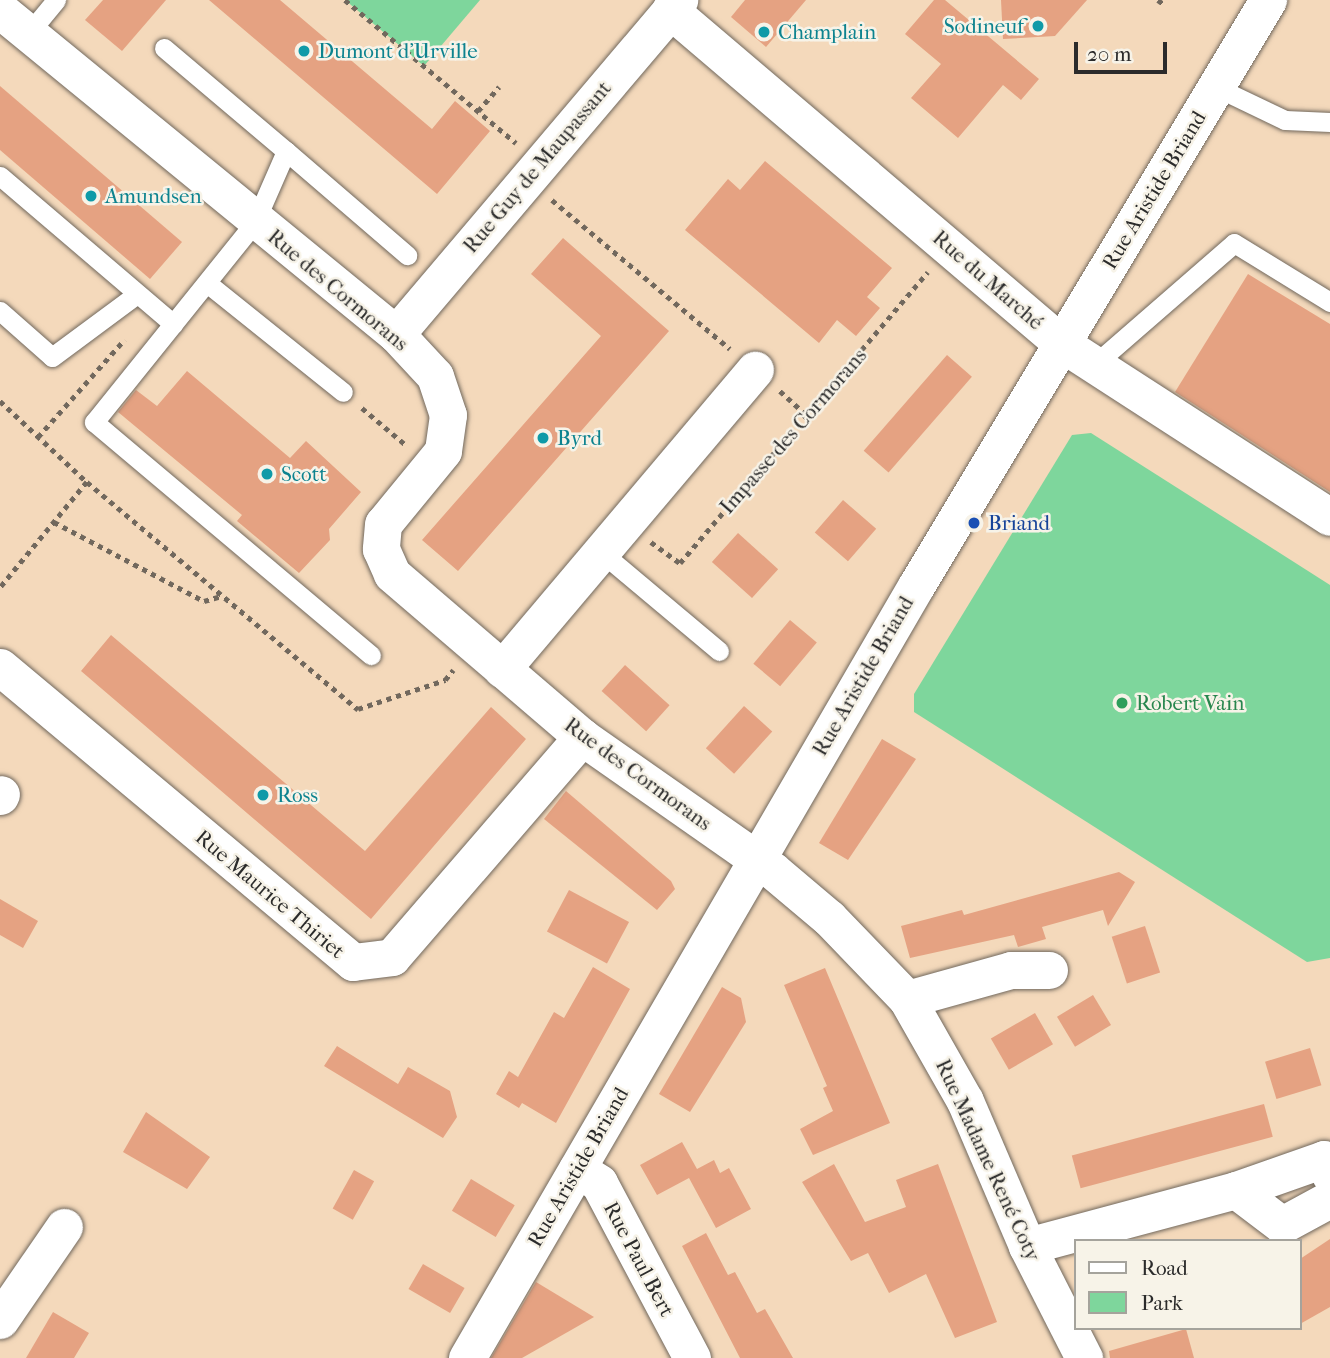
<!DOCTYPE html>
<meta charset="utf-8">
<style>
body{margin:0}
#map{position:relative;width:1330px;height:1358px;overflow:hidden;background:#f4d9bb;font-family:"IM FELL French Canon",serif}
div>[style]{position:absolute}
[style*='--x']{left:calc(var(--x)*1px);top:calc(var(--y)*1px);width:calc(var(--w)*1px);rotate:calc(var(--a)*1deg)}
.green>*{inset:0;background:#7ed69c}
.building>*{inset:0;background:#e5a282;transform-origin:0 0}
.path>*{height:4.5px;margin-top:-2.25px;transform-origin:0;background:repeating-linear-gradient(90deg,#71685d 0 5px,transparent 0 10px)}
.roads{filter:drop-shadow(0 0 2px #71685d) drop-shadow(0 0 2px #71685d)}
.service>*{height:19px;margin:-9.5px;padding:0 9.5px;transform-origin:9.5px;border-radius:9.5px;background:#fff}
.minor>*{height:37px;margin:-18.5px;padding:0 18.5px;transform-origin:18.5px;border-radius:18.5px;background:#fff}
.dots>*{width:19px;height:19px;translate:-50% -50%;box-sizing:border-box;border:4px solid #f7f3e8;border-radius:50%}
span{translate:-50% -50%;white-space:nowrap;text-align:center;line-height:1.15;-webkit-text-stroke:5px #f7f3e8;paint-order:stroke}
.culture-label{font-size:21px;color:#0d838f}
.right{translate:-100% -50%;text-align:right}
.left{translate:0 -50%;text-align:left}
.street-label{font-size:21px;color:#2b2b2b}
.transit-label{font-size:21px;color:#164399}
.leisure-label{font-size:21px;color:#27864d}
.legend{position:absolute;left:1074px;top:1239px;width:228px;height:91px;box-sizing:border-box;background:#f7f3e8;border:2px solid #a5a39c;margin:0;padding:9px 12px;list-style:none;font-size:21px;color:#2b2b2b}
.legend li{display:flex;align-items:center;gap:14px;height:35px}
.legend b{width:35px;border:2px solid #a5a39c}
.scale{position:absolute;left:1074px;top:42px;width:93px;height:32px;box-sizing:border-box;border:4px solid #2b2b2b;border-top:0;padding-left:9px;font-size:21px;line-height:24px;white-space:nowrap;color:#2b2b2b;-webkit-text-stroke:5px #f7f3e8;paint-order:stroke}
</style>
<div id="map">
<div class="green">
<div style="clip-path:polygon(345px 0,480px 0,424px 66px)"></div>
<div style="clip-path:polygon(1091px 433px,1330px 585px,1330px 958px,1307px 962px,914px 712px,914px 694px,1072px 435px)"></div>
</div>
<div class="building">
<div style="clip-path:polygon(103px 0,166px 0,122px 51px,85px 20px)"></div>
<div style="clip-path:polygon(209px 0,280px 0,432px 129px,455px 101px,490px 131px,437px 194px)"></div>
<div style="clip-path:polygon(745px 0,806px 0,766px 47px,731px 17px)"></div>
<div style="clip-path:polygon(934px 0,945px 0,1039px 79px,1021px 100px,1003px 85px,958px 138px,911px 98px,941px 64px,905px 34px)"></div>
<div style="clip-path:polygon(1001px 0,1087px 0,1055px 36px,1003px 39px)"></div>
<div style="clip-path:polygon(0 86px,182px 242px,150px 279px,0 150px)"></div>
<div style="clip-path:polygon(765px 161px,892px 268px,867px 297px,880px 308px,856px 336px,837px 320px,819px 343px,685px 230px,728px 179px,740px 190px)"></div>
<div style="clip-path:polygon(563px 238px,669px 331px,458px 571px,422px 540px,601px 336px,531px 274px)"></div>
<div style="clip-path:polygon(1248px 274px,1330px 324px,1330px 492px,1175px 392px)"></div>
<div style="left:947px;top:355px;width:33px;height:127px;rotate:41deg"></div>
<div style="clip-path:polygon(187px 371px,290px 458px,306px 441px,361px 492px,329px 529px,330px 540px,299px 573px,237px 521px,242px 515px,118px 412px,136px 390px,157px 406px)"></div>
<div style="left:843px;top:500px;width:44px;height:43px;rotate:41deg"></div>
<div style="left:738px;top:533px;width:54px;height:39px;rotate:42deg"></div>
<div style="left:790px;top:620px;width:35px;height:57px;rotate:40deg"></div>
<div style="clip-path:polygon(111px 635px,365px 851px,491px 707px,526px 739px,371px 919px,81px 671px)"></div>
<div style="left:625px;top:665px;width:60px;height:35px;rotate:42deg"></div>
<div style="left:744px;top:706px;width:38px;height:57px;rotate:42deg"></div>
<div style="clip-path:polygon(882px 739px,916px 759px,848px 860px,819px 843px)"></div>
<div style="clip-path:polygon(566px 791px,671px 881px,675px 889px,657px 910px,544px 819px)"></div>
<div style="clip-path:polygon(1119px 872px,1135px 882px,1108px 926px,1103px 910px,1042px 927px,1046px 939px,1018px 947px,1014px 935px,910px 958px,901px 926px,962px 910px,964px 915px)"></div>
<div style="left:569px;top:890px;width:68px;height:47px;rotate:28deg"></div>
<div style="clip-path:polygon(0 899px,38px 921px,23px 948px,0 935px)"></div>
<div style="left:1145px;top:926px;width:49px;height:35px;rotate:72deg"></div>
<div style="clip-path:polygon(593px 967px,630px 989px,556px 1123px,522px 1103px,519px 1108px,496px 1094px,509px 1071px,518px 1077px,554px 1012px,564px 1018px)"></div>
<div style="clip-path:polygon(825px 968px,890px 1123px,813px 1155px,800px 1129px,833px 1111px,823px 1088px,827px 1086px,784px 985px)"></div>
<div style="clip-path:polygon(722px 987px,741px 998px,746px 1022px,690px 1112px,659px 1094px)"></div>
<div style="left:1093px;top:995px;width:35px;height:42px;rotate:59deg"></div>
<div style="left:1035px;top:1013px;width:36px;height:51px;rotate:60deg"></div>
<div style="clip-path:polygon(337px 1046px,398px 1084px,408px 1067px,450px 1091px,457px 1117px,443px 1138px,324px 1066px)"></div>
<div style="left:1310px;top:1048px;width:39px;height:47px;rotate:73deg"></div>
<div style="left:1264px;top:1104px;width:34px;height:199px;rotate:75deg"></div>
<div style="clip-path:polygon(146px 1112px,210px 1157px,187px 1189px,123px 1152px)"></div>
<div style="clip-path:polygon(682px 1142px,697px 1169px,714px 1160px,720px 1173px,729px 1168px,751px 1209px,716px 1228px,689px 1178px,657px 1195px,640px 1165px)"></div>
<div style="clip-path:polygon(834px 1164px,865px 1222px,906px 1207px,896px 1180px,938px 1164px,997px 1322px,955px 1338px,926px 1274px,889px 1293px,868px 1253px,851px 1261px,802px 1182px)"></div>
<div style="left:354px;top:1170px;width:23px;height:44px;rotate:29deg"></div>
<div style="left:471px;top:1179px;width:51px;height:37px;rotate:31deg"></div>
<div style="clip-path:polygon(706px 1233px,728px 1275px,735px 1272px,757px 1313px,765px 1309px,793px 1358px,740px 1358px,682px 1246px)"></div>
<div style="clip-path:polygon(1330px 1239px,1330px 1307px,1300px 1324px,1300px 1259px)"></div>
<div style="left:423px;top:1264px;width:48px;height:29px;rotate:30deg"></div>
<div style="clip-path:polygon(536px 1282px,594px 1317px,522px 1358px,491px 1358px)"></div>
<div style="clip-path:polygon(53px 1312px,89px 1333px,74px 1358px,26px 1358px)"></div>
<div style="clip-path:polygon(1186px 1329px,1194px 1358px,1110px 1358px,1109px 1351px)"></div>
</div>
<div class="path">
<div style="--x:345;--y:0;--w:223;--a:39.9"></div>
<div style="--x:1158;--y:0;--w:9;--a:36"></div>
<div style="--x:478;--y:111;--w:32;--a:-49"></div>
<div style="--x:552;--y:200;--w:232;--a:39.9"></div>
<div style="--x:780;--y:391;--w:36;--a:42"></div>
<div style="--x:0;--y:401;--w:119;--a:43"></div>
<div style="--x:87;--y:482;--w:137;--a:129.4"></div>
<div style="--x:362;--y:408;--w:57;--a:40.1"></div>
<div style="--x:38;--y:437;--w:130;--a:-48.4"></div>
<div style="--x:87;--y:482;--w:354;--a:40"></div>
<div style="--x:358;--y:709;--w:92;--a:-18.4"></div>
<div style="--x:445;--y:680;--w:13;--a:-51"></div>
<div style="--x:54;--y:522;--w:170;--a:27.8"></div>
<div style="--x:204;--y:601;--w:19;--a:-16"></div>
<div style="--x:651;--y:542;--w:36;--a:36"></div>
<div style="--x:680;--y:563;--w:382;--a:-49.6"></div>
</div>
<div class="roads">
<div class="service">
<div style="--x:28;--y:34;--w:44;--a:-50.5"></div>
<div style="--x:164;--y:48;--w:160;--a:40.2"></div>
<div style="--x:286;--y:151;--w:77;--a:113.6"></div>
<div style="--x:255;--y:222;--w:257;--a:128.8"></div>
<div style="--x:94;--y:422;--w:362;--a:40.1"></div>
<div style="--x:1216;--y:87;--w:76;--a:25.6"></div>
<div style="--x:1285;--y:120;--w:45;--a:2.5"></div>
<div style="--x:286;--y:151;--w:160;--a:40.7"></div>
<div style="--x:0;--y:176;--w:228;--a:40.5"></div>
<div style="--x:207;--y:283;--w:174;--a:38.7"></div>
<div style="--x:0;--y:311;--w:69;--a:41.5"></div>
<div style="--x:52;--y:357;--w:106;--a:-36.5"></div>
<div style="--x:1095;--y:364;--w:184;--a:-41"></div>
<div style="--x:1234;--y:243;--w:113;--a:31.6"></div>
<div style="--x:601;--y:552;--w:154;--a:40"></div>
</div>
<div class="minor">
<div style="--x:0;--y:10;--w:512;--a:39.29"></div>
<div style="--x:396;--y:334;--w:57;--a:47.1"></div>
<div style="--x:435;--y:376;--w:41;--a:71.6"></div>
<div style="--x:448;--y:415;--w:36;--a:98"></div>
<div style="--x:443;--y:451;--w:94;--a:129.4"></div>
<div style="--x:383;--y:524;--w:25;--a:95"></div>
<div style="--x:381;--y:549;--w:27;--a:66"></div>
<div style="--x:392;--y:574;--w:250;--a:40.6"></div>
<div style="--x:582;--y:737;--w:232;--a:35"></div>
<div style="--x:772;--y:870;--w:75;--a:40.1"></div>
<div style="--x:829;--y:918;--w:112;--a:46.1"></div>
<div style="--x:907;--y:999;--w:117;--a:60.4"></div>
<div style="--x:965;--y:1101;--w:158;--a:66.8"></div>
<div style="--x:1027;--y:1246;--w:126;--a:63"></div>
<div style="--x:670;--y:10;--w:514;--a:40.42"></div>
<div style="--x:1061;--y:343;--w:320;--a:32.9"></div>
<div style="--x:396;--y:334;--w:438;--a:-49.7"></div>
<div style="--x:0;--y:667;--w:460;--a:39.9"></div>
<div style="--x:353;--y:962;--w:39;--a:-7"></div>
<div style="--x:392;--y:957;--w:291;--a:-49.2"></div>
<div style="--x:502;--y:669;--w:392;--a:-49.8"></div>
<div style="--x:0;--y:796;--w:2;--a:-63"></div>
<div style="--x:907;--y:999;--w:108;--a:-15.6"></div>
<div style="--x:1011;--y:970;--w:38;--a:0"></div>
<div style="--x:577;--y:1169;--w:26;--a:32"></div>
<div style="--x:599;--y:1183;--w:198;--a:62"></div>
<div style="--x:1236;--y:1190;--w:58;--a:37.3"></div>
<div style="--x:1282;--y:1225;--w:55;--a:-28.4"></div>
<div style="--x:1027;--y:1246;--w:216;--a:-15"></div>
<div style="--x:1236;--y:1190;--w:93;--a:-19.4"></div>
<div style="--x:1324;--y:1159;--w:17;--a:69"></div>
<div style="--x:0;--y:1320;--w:113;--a:-55.5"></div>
<div style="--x:467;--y:1358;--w:893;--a:-59.82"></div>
<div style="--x:916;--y:586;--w:684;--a:-59.01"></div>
</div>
</div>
<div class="dots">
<div style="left:1038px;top:26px;background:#0f9aa8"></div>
<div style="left:764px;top:32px;background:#0f9aa8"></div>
<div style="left:304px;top:51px;background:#0f9aa8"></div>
<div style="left:91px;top:196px;background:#0f9aa8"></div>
<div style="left:543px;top:438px;background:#0f9aa8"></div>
<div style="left:267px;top:474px;background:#0f9aa8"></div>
<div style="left:974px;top:523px;background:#1a4fb4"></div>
<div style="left:1122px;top:703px;background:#2e9e5b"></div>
<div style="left:263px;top:795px;background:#0f9aa8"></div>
</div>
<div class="culture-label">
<span class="right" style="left:1024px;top:26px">Sodineuf</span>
<span class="left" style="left:778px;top:32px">Champlain</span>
<span class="left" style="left:318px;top:51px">Dumont d'Urville</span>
<span class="left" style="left:105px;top:196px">Amundsen</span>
<span class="left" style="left:557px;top:438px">Byrd</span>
<span class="left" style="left:281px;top:474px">Scott</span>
<span class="left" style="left:277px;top:795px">Ross</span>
</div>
<div class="street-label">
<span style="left:537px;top:167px;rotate:-50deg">Rue Guy de Maupassant</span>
<span style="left:1154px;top:190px;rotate:-59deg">Rue Aristide Briand</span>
<span style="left:988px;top:280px;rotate:41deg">Rue du Marché</span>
<span style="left:338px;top:290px;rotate:40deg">Rue des Cormorans</span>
<span style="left:793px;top:431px;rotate:-49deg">Impasse des Cormorans</span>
<span style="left:863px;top:676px;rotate:-60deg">Rue Aristide Briand</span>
<span style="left:638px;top:774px;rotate:36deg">Rue des Cormorans</span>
<span style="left:270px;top:894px;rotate:40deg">Rue Maurice Thiriet</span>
<span style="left:988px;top:1160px;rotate:65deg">Rue Madame René Coty</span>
<span style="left:578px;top:1167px;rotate:-60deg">Rue Aristide Briand</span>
<span style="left:639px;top:1259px;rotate:62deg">Rue Paul Bert</span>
</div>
<div class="transit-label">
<span class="left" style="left:988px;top:523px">Briand</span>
</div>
<div class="leisure-label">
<span class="left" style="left:1136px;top:703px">Robert Vain</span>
</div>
<ul class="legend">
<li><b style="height:9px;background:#fff"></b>Road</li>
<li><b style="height:19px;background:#7ed69c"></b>Park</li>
</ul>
<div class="scale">20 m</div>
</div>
